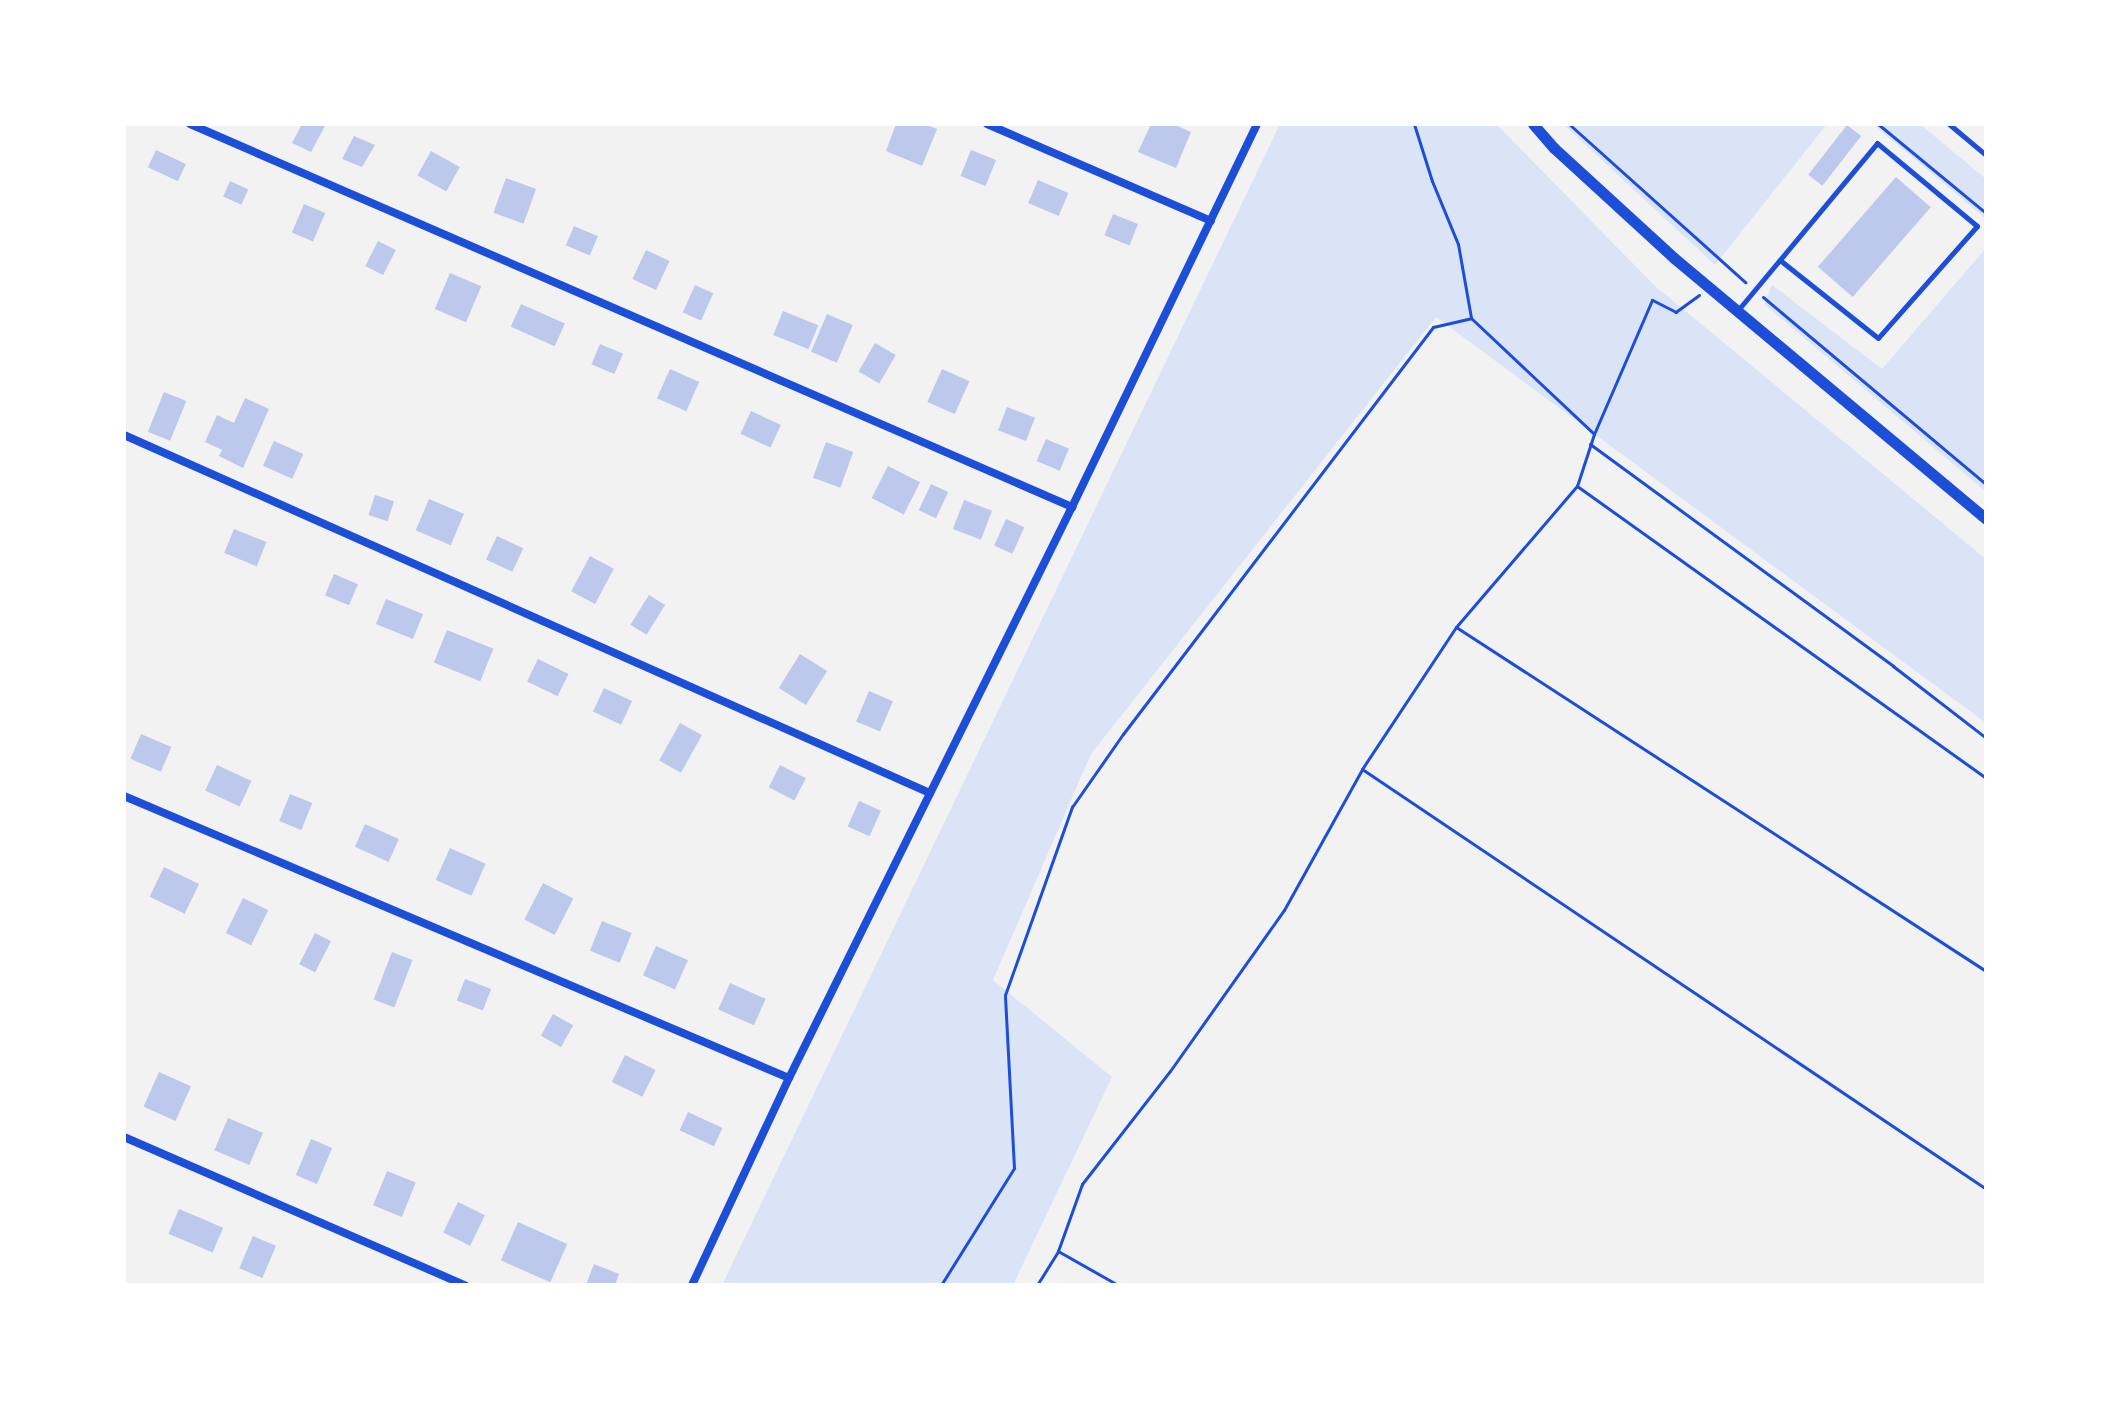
<!DOCTYPE html>
<style>
body{margin:0}
#map{position:relative;width:2110px;height:1409px;overflow:hidden;background:#f2f2f2;font-family:Raleway,sans-serif}
div>[style]{position:absolute}
[style*='--x']{left:calc(var(--x)*1px);top:calc(var(--y)*1px);width:calc(var(--w)*1px);rotate:calc(var(--a)*1deg)}
.green>*{inset:0;background:#dbe4f7}
.building>*{inset:0;background:#bdc9ec;transform-origin:0 0}
.path>*{height:3px;margin:-1.5px;padding:0 1.5px;transform-origin:1.5px;border-radius:1.5px;background:#1d4ed8}
.service>*{height:5px;margin:-2.5px;padding:0 2.5px;transform-origin:2.5px;border-radius:2.5px;background:#1d4ed8}
.minor>*{height:8px;margin:-4px;padding:0 4px;transform-origin:4px;border-radius:4px;background:#1d4ed8}
.tertiary>*{height:11px;margin:-5.5px;padding:0 5.5px;transform-origin:5.5px;border-radius:5.5px;background:#1d4ed8}
span{translate:-50% -50%;white-space:nowrap;text-align:center;line-height:1.15;-webkit-text-stroke:8px #fff;paint-order:stroke}
.frame{position:absolute;inset:0;border:126px solid #fff;pointer-events:none}
</style>
<div id="map">
<div class="green">
<div style="clip-path:polygon(1280px 124px,1496px 124px,1655px 286px,1986px 559px,1986px 723px,1436px 317px,1091px 754px,993px 980px,1112px 1077px,1013px 1285px,722px 1285px)"></div>
<div style="clip-path:polygon(1563px 124px,1827px 124px,1715px 265px)"></div>
<div style="clip-path:polygon(1873px 124px,1920px 124px,1986px 179px,1986px 219px)"></div>
<div style="clip-path:polygon(1986px 248px,1986px 492px,1764px 304px,1772px 285px,1882px 369px)"></div>
</div>
<div class="building">
<div style="clip-path:polygon(302px 124px,326px 124px,311px 152px,292px 143px)"></div>
<div style="clip-path:polygon(896px 124px,924px 124px,937px 129px,922px 166px,886px 151px)"></div>
<div style="clip-path:polygon(1151px 124px,1173px 124px,1191px 132px,1176px 168px,1138px 152px)"></div>
<div style="left:1847px;top:125px;width:18px;height:63px;rotate:38deg"></div>
<div style="clip-path:polygon(354px 136px,375px 145px,362px 167px,342px 159px)"></div>
<div style="left:156px;top:150px;width:33px;height:19px;rotate:25deg"></div>
<div style="left:971px;top:150px;width:27px;height:28px;rotate:22deg"></div>
<div style="left:431px;top:151px;width:33px;height:28px;rotate:29deg"></div>
<div style="left:1896px;top:177px;width:46px;height:119px;rotate:41deg"></div>
<div style="left:506px;top:178px;width:32px;height:37px;rotate:20deg"></div>
<div style="left:1038px;top:180px;width:33px;height:25px;rotate:23deg"></div>
<div style="left:230px;top:181px;width:20px;height:17px;rotate:24deg"></div>
<div style="left:304px;top:204px;width:23px;height:31px;rotate:23deg"></div>
<div style="left:1113px;top:214px;width:27px;height:23px;rotate:22deg"></div>
<div style="left:574px;top:226px;width:26px;height:21px;rotate:23deg"></div>
<div style="left:378px;top:241px;width:20px;height:28px;rotate:27deg"></div>
<div style="left:646px;top:250px;width:26px;height:32px;rotate:25deg"></div>
<div style="left:450px;top:273px;width:34px;height:39px;rotate:23deg"></div>
<div style="left:695px;top:285px;width:20px;height:30px;rotate:24deg"></div>
<div style="left:521px;top:304px;width:48px;height:25px;rotate:24deg"></div>
<div style="left:783px;top:311px;width:38px;height:26px;rotate:22deg"></div>
<div style="left:827px;top:314px;width:28px;height:41px;rotate:23deg"></div>
<div style="left:875px;top:343px;width:24px;height:33px;rotate:30deg"></div>
<div style="left:600px;top:344px;width:25px;height:22px;rotate:23deg"></div>
<div style="left:670px;top:369px;width:32px;height:32px;rotate:24deg"></div>
<div style="left:942px;top:369px;width:30px;height:36px;rotate:24deg"></div>
<div style="left:164px;top:392px;width:24px;height:43px;rotate:22deg"></div>
<div style="clip-path:polygon(245px 398px,269px 409px,243px 468px,219px 456px,222px 450px,205px 442px,217px 415px,234px 423px)"></div>
<div style="left:1007px;top:407px;width:30px;height:25px;rotate:21deg"></div>
<div style="left:751px;top:411px;width:33px;height:25px;rotate:25deg"></div>
<div style="left:1046px;top:439px;width:25px;height:24px;rotate:23deg"></div>
<div style="left:274px;top:441px;width:32px;height:27px;rotate:24deg"></div>
<div style="left:826px;top:442px;width:29px;height:38px;rotate:20deg"></div>
<div style="left:888px;top:466px;width:36px;height:36px;rotate:27deg"></div>
<div style="left:931px;top:484px;width:19px;height:29px;rotate:25deg"></div>
<div style="left:375px;top:495px;width:20px;height:21px;rotate:18deg"></div>
<div style="left:429px;top:499px;width:38px;height:34px;rotate:23deg"></div>
<div style="left:964px;top:500px;width:30px;height:31px;rotate:21deg"></div>
<div style="left:1006px;top:519px;width:20px;height:29px;rotate:24deg"></div>
<div style="left:234px;top:529px;width:35px;height:26px;rotate:22deg"></div>
<div style="left:497px;top:536px;width:29px;height:26px;rotate:25deg"></div>
<div style="left:590px;top:556px;width:27px;height:40px;rotate:28deg"></div>
<div style="left:334px;top:574px;width:26px;height:23px;rotate:23deg"></div>
<div style="left:649px;top:595px;width:19px;height:35px;rotate:32deg"></div>
<div style="left:386px;top:599px;width:40px;height:27px;rotate:22deg"></div>
<div style="left:447px;top:630px;width:50px;height:35px;rotate:22deg"></div>
<div style="left:800px;top:654px;width:32px;height:40px;rotate:32deg"></div>
<div style="left:538px;top:659px;width:34px;height:25px;rotate:26deg"></div>
<div style="left:604px;top:688px;width:31px;height:26px;rotate:25deg"></div>
<div style="left:869px;top:691px;width:26px;height:33px;rotate:23deg"></div>
<div style="left:680px;top:723px;width:25px;height:43px;rotate:29deg"></div>
<div style="left:141px;top:734px;width:33px;height:27px;rotate:23deg"></div>
<div style="left:217px;top:765px;width:38px;height:28px;rotate:25deg"></div>
<div style="left:780px;top:765px;width:29px;height:25px;rotate:27deg"></div>
<div style="left:290px;top:794px;width:24px;height:29px;rotate:22deg"></div>
<div style="left:859px;top:801px;width:24px;height:28px;rotate:24deg"></div>
<div style="left:365px;top:824px;width:37px;height:25px;rotate:24deg"></div>
<div style="left:450px;top:848px;width:39px;height:35px;rotate:24deg"></div>
<div style="left:164px;top:867px;width:39px;height:33px;rotate:26deg"></div>
<div style="left:543px;top:883px;width:34px;height:41px;rotate:27deg"></div>
<div style="left:243px;top:898px;width:28px;height:39px;rotate:26deg"></div>
<div style="left:602px;top:921px;width:32px;height:32px;rotate:22deg"></div>
<div style="left:315px;top:933px;width:18px;height:35px;rotate:27deg"></div>
<div style="left:656px;top:946px;width:35px;height:32px;rotate:24deg"></div>
<div style="left:392px;top:952px;width:22px;height:51px;rotate:21deg"></div>
<div style="left:465px;top:979px;width:28px;height:23px;rotate:21deg"></div>
<div style="left:730px;top:983px;width:39px;height:29px;rotate:24deg"></div>
<div style="left:553px;top:1014px;width:23px;height:25px;rotate:29deg"></div>
<div style="left:625px;top:1055px;width:34px;height:30px;rotate:26deg"></div>
<div style="left:159px;top:1072px;width:35px;height:38px;rotate:24deg"></div>
<div style="left:688px;top:1112px;width:38px;height:20px;rotate:25deg"></div>
<div style="left:228px;top:1118px;width:38px;height:35px;rotate:23deg"></div>
<div style="left:311px;top:1139px;width:23px;height:39px;rotate:23deg"></div>
<div style="left:387px;top:1171px;width:31px;height:37px;rotate:22deg"></div>
<div style="left:458px;top:1202px;width:30px;height:34px;rotate:26deg"></div>
<div style="left:179px;top:1209px;width:48px;height:27px;rotate:23deg"></div>
<div style="left:518px;top:1222px;width:54px;height:42px;rotate:24deg"></div>
<div style="left:253px;top:1236px;width:25px;height:35px;rotate:23deg"></div>
<div style="clip-path:polygon(594px 1264px,619px 1274px,615px 1285px,586px 1285px)"></div>
</div>
<div class="path">
<div style="--x:1414;--y:124;--w:60;--a:72.5"></div>
<div style="--x:1432;--y:181;--w:68;--a:67.6"></div>
<div style="--x:1458;--y:244;--w:75;--a:80"></div>
<div style="--x:1471;--y:318;--w:169;--a:43.3"></div>
<div style="--x:1569;--y:124;--w:237;--a:41.9"></div>
<div style="--x:1878;--y:124;--w:140;--a:39.5"></div>
<div style="--x:1699;--y:295;--w:29;--a:144"></div>
<div style="--x:1676;--y:312;--w:27;--a:-153"></div>
<div style="--x:1652;--y:300;--w:146;--a:113.4"></div>
<div style="--x:1594;--y:434;--w:55;--a:108.1"></div>
<div style="--x:1577;--y:486;--w:503;--a:35.52"></div>
<div style="--x:1763;--y:297;--w:291;--a:40"></div>
<div style="--x:1590;--y:444;--w:376;--a:36.2"></div>
<div style="--x:1893;--y:666;--w:118;--a:37.7"></div>
<div style="--x:1456;--y:627;--w:632;--a:32.99"></div>
<div style="--x:1362;--y:769;--w:752;--a:33.94"></div>
<div style="--x:941;--y:1285;--w:138;--a:-58"></div>
<div style="--x:1014;--y:1168;--w:173;--a:-93"></div>
<div style="--x:1005;--y:995;--w:200;--a:-70.4"></div>
<div style="--x:1072;--y:807;--w:89;--a:-55.1"></div>
<div style="--x:1123;--y:734;--w:512;--a:-52.7"></div>
<div style="--x:1433;--y:327;--w:39;--a:-13"></div>
<div style="--x:1037;--y:1285;--w:40;--a:-58"></div>
<div style="--x:1118;--y:1285;--w:69;--a:-150.5"></div>
<div style="--x:1058;--y:1251;--w:71;--a:-70.3"></div>
<div style="--x:1082;--y:1184;--w:143;--a:-52.1"></div>
<div style="--x:1170;--y:1071;--w:197;--a:-54.7"></div>
<div style="--x:1284;--y:910;--w:161;--a:-61"></div>
<div style="--x:1362;--y:769;--w:170;--a:-56.5"></div>
<div style="--x:1456;--y:627;--w:186;--a:-49.4"></div>
</div>
<div class="service">
<div style="--x:1949;--y:124;--w:48;--a:40"></div>
<div style="--x:1738;--y:310;--w:217;--a:-50.2"></div>
<div style="--x:1877;--y:143;--w:130;--a:39.7"></div>
<div style="--x:1977;--y:226;--w:149;--a:131.5"></div>
<div style="--x:1878;--y:338;--w:125;--a:-141.5"></div>
</div>
<div class="minor">
<div style="--x:190;--y:124;--w:962;--a:23.47"></div>
<div style="--x:987;--y:124;--w:244;--a:23.4"></div>
<div style="--x:124;--y:435;--w:882;--a:23.95"></div>
<div style="--x:124;--y:796;--w:722;--a:22.98"></div>
<div style="--x:124;--y:1137;--w:372;--a:23.5"></div>
<div style="--x:692;--y:1285;--w:229;--a:-64.9"></div>
<div style="--x:789;--y:1078;--w:637;--a:-63.64"></div>
<div style="--x:1072;--y:507;--w:425;--a:-64.2"></div>
</div>
<div class="tertiary">
<div style="--x:1533;--y:124;--w:32;--a:49"></div>
<div style="--x:1554;--y:148;--w:163;--a:42.5"></div>
<div style="--x:1674;--y:258;--w:407;--a:39.9"></div>
</div>
<div class="frame"></div>
</div>
